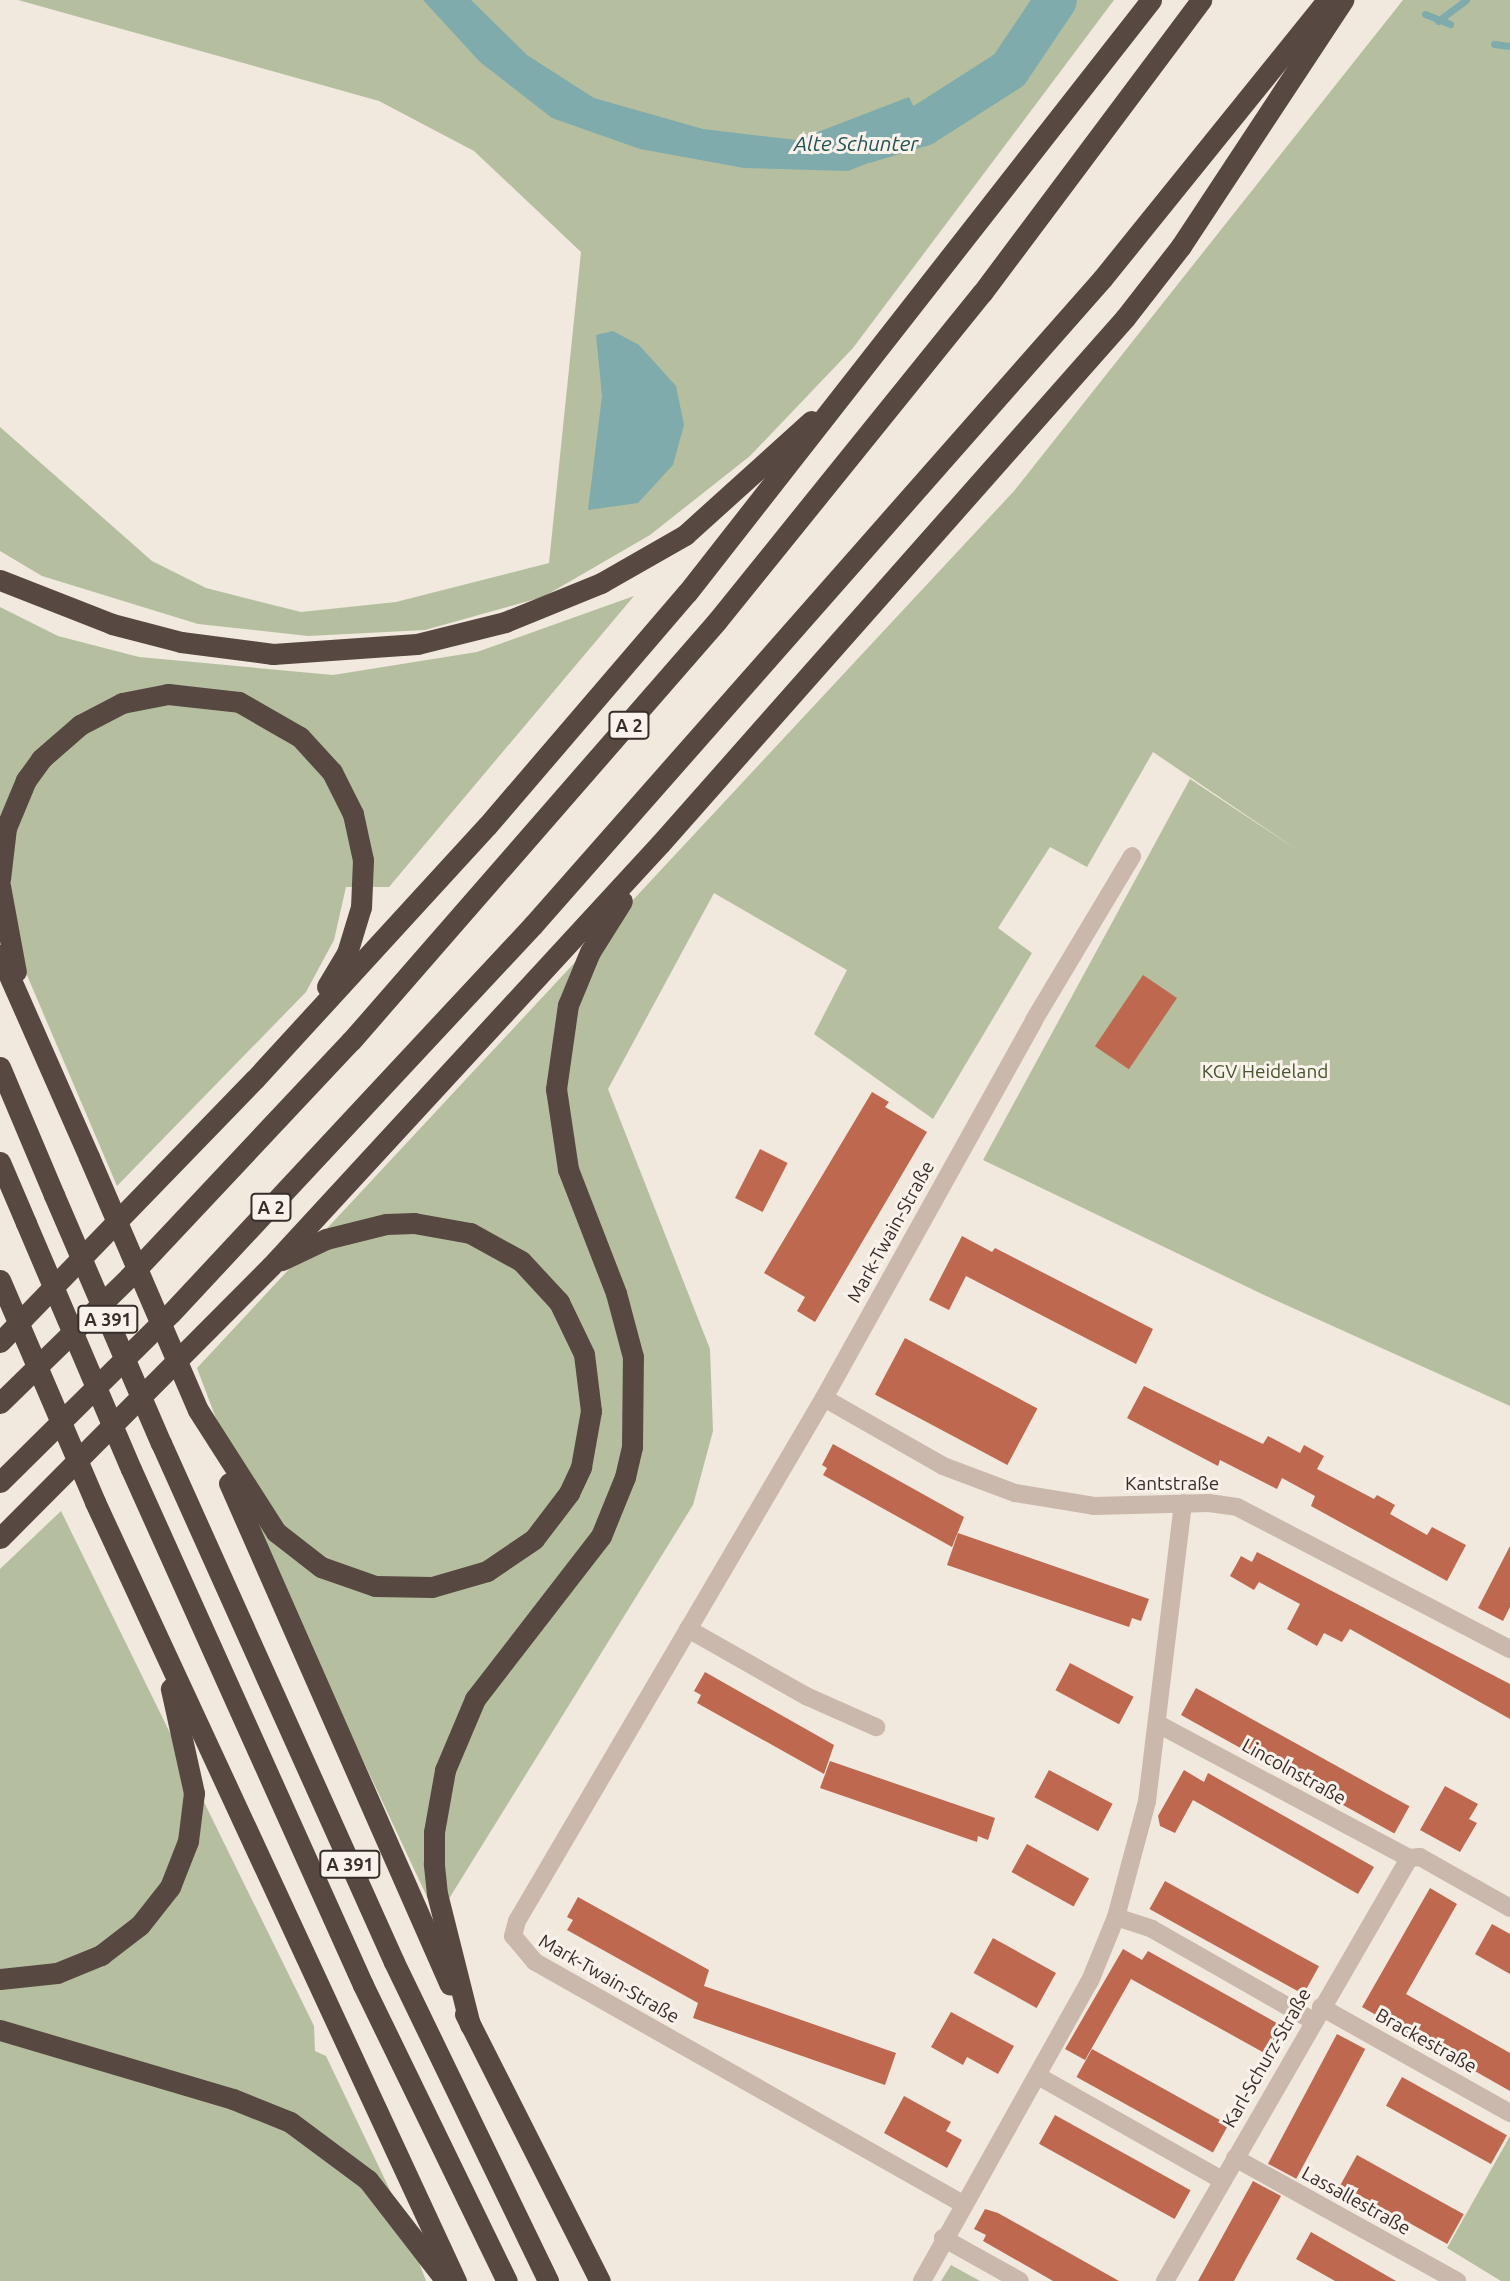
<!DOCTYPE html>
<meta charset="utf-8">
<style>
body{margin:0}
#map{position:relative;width:1510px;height:2281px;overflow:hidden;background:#f1e8de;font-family:Ubuntu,sans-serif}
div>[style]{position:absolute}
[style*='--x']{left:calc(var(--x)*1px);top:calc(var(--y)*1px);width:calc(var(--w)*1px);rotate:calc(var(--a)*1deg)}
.green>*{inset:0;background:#b5bf9f}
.water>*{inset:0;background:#7fabac}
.stream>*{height:7px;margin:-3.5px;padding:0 3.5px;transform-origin:3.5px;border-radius:3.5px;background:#7fabac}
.river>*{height:42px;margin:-21px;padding:0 21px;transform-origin:21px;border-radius:21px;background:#7fabac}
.building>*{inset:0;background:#be684f;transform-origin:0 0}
.minor>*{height:18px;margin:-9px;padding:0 9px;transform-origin:9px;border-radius:9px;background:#c9b8ab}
.highway>*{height:21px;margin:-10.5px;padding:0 10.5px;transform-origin:10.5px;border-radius:10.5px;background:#574841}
.highway-bridge>*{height:21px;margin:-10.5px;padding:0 10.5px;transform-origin:10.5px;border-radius:10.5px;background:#574841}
span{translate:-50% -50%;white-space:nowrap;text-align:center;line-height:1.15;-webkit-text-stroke:6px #f9f2ea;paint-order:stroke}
.shield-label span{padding:2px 5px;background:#f9f2ea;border:2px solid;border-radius:5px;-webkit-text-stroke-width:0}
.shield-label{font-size:18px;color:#372d2a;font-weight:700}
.park-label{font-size:19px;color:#47532f}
.street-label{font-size:19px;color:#372d2a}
.water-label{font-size:21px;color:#215356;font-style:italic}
</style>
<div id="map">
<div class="green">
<div style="clip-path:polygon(18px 0,1114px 0,853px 348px,750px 456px,650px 535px,543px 597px,425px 630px,308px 636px,198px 624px,42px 576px,0 551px,0 427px,152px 561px,206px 588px,301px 612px,396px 602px,549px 563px,581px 252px,474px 151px,379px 101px)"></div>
<div style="clip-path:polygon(1403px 0,1510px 0,1510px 1406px,1264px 1295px,983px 1160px,1190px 779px,1302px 853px,1153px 752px,1087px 867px,1050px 847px,998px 928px,1032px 953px,933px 1119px,814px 1034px,847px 970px,714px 893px,608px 1089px,710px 1349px,713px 1431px,693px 1505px,437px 1918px,270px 1562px,197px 1368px,1014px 491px)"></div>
<div style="clip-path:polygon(634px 596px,389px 887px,346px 887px,334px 940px,306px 992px,117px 1186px,0 912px,0 607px,58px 636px,139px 657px,333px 675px,477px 652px)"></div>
<div style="clip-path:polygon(61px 1511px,314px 2026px,315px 2051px,326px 2056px,399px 2209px,426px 2281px,0 2281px,0 1569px)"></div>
<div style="clip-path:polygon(1510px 2136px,1510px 2281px,1501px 2281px,1447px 2248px)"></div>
<div style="clip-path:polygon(951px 2265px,980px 2281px,941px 2281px)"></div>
</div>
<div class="water">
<div style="clip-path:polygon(423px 0,471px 0,527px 55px,594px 98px,703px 129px,797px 140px,909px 97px,929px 139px,848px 171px,744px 168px,640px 149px,552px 118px,480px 62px)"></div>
<div style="clip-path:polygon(613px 331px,639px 345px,676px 386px,684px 425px,673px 465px,638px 503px,588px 510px,602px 396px,596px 335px)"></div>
</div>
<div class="stream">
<div style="--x:1425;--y:14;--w:27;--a:22"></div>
<div style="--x:1438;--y:21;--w:35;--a:-37"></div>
<div style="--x:1494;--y:44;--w:16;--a:7"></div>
</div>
<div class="river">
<div style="--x:867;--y:142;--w:59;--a:-16.9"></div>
<div style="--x:923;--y:125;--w:102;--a:-32.6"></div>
<div style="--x:1009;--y:70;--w:84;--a:-56.1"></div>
</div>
<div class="building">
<div style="left:1143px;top:975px;width:41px;height:86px;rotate:34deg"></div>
<div style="clip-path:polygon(872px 1092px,889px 1102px,885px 1107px,927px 1132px,815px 1322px,797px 1311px,805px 1297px,764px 1273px)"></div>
<div style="left:760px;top:1149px;width:31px;height:55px;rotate:27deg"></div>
<div style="clip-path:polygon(962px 1236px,992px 1252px,995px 1248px,1153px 1329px,1136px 1364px,966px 1276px,949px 1310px,929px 1300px)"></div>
<div style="left:905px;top:1338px;width:150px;height:64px;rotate:28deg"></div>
<div style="clip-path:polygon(1144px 1386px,1263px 1444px,1268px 1436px,1300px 1453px,1304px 1445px,1324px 1456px,1317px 1469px,1374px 1499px,1377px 1495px,1395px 1505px,1390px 1514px,1427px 1535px,1432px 1527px,1466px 1545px,1447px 1581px,1311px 1506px,1315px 1496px,1282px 1478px,1277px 1489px,1220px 1460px,1218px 1466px,1127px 1418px)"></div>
<div style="clip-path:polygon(833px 1444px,964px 1517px,952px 1547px,823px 1475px,827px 1468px,822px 1465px)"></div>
<div style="clip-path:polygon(958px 1533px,1149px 1599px,1141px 1621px,1132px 1618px,1129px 1627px,947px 1565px)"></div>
<div style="clip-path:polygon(1510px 1546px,1510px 1607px,1503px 1621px,1478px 1608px)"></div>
<div style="clip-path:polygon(1257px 1552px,1510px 1684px,1510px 1719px,1350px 1629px,1342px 1642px,1324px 1633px,1317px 1646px,1287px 1629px,1300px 1604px,1259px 1582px,1254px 1590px,1230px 1576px,1241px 1556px,1252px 1562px)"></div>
<div style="left:1070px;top:1663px;width:72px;height:31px;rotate:28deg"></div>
<div style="clip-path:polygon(705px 1672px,834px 1745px,824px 1774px,697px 1703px,701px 1695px,694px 1691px)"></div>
<div style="left:1196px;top:1688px;width:244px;height:31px;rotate:29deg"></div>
<div style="clip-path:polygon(830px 1761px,995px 1818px,988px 1840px,978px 1836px,977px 1842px,820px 1788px)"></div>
<div style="left:1049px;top:1770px;width:72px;height:31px;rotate:28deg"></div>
<div style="clip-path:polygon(1184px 1770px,1204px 1782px,1208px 1773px,1374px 1867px,1358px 1894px,1193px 1800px,1175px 1833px,1160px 1826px,1158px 1816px)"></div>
<div style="clip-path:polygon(1445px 1786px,1478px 1804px,1469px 1819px,1477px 1823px,1460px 1852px,1420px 1830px)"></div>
<div style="left:1027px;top:1844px;width:71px;height:32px;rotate:29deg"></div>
<div style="left:1165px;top:1881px;width:176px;height:32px;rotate:29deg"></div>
<div style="clip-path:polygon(1430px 1888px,1457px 1904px,1406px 1994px,1510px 2053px,1510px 2091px,1362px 2007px)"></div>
<div style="clip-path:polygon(578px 1897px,709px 1970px,704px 1986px,896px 2053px,885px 2085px,693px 2018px,698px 2003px,567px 1930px,573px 1920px,567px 1917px)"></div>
<div style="clip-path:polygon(1492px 1924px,1510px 1934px,1510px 1974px,1475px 1954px)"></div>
<div style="left:993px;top:1938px;width:72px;height:40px;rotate:29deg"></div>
<div style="clip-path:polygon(1123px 1949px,1142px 1960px,1148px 1951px,1284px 2027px,1268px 2055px,1131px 1979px,1085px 2060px,1065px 2049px)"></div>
<div style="clip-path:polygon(951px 2012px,1014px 2046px,998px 2074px,967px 2057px,963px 2065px,931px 2047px)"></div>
<div style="left:1337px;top:2034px;width:32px;height:147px;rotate:28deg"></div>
<div style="left:1092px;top:2049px;width:156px;height:32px;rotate:29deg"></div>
<div style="left:1402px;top:2077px;width:120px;height:33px;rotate:29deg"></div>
<div style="clip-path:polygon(904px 2096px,951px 2122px,946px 2131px,962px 2140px,947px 2168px,884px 2133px)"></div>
<div style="left:1055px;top:2115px;width:155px;height:33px;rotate:29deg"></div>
<div style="left:1357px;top:2155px;width:122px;height:34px;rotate:29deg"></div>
<div style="clip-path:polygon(1253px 2181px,1281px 2196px,1247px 2257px,1234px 2281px,1198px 2281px)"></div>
<div style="clip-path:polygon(985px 2209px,998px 2213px,1119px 2281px,1053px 2281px,983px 2241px,986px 2235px,974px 2229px)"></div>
<div style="clip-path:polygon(1311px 2232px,1363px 2262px,1396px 2281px,1335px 2281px,1296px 2259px)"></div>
</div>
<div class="minor">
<div style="--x:824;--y:1398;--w:137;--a:29.7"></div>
<div style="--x:943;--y:1466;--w:77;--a:20.6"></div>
<div style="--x:1015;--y:1493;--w:80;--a:9.3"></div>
<div style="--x:1094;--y:1506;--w:115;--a:-1.5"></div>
<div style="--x:1209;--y:1503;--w:28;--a:8"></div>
<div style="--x:1237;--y:1507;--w:308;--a:27.5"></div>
<div style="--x:688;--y:1629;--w:136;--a:29.6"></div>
<div style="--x:806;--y:1696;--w:77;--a:23.9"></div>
<div style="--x:1158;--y:1724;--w:285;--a:28.1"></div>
<div style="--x:1409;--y:1858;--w:11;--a:-5"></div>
<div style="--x:1420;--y:1857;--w:103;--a:29.5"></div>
<div style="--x:1116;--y:1917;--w:38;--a:18"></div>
<div style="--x:1152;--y:1929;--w:185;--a:29.7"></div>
<div style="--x:1321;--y:2007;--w:217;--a:29.3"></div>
<div style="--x:1038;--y:2076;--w:211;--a:29.5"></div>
<div style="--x:1235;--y:2158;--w:254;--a:29"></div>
<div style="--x:963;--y:2204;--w:492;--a:-150.5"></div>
<div style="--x:535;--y:1962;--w:34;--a:-130"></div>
<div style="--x:513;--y:1936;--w:16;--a:-75"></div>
<div style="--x:517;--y:1921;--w:606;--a:-59.59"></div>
<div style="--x:824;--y:1398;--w:432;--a:-60.9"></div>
<div style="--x:1034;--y:1020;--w:191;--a:-59.1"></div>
<div style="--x:943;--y:2238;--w:88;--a:29.2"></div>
<div style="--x:922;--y:2281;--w:344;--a:-60.8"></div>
<div style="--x:1090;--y:1981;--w:69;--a:-67.9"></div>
<div style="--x:1116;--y:1917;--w:120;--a:-75"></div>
<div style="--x:1147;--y:1801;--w:300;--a:-83.1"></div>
<div style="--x:1165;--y:2281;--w:488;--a:-60"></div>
</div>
<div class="highway">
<div style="--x:0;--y:580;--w:120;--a:21.4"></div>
<div style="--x:112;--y:624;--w:71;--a:14.6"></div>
<div style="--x:181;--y:642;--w:93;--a:7.4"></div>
<div style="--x:273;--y:654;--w:144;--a:-4"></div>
<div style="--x:417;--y:644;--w:91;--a:-14"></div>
<div style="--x:505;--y:622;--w:104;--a:-22.1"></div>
<div style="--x:601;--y:583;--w:97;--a:-29.7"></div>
<div style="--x:685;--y:535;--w:170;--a:-42.1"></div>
<div style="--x:0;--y:879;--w:51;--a:-83.3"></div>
<div style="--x:6;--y:828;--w:52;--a:-67.4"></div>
<div style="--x:26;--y:780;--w:26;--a:-54"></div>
<div style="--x:41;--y:759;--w:52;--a:-41.1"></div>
<div style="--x:80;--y:725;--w:47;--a:-27.6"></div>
<div style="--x:122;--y:703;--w:47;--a:-11.1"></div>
<div style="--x:168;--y:694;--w:71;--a:6.4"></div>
<div style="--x:239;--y:702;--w:70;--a:29.8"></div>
<div style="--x:300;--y:737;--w:47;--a:47.6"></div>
<div style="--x:332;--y:772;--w:47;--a:63.4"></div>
<div style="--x:353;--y:814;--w:47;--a:77.7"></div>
<div style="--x:363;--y:860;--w:47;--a:92.4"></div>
<div style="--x:361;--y:907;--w:48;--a:106.9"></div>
<div style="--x:347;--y:953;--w:39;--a:121"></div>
<div style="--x:0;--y:886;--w:87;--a:79.5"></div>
<div style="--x:0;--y:955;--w:221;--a:66.2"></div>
<div style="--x:0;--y:1067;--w:139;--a:67.1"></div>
<div style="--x:0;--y:1162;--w:66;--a:66.9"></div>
<div style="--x:0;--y:1342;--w:366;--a:-45.9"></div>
<div style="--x:255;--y:1079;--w:343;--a:-47.5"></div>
<div style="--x:487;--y:826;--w:307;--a:-49.4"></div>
<div style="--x:687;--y:593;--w:753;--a:-51.96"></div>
<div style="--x:0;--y:1403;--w:180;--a:-44.3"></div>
<div style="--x:129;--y:1277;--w:324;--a:-46.8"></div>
<div style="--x:351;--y:1041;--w:557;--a:-48.93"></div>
<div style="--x:717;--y:621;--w:422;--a:-51.1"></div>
<div style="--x:982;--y:293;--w:366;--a:-53.2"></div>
<div style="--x:198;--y:1410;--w:145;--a:57.4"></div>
<div style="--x:276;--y:1532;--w:57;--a:37.9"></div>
<div style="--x:321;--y:1567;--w:57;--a:19.4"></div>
<div style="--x:375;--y:1586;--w:57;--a:1"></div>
<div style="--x:432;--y:1587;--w:57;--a:-16.2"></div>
<div style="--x:487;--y:1571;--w:57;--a:-34.2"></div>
<div style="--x:534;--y:1539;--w:58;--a:-52.7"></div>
<div style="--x:569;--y:1493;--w:29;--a:-65"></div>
<div style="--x:581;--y:1467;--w:57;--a:-79.9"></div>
<div style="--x:591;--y:1411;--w:57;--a:-97"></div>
<div style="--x:584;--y:1354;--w:58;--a:-115.7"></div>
<div style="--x:559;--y:1302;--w:56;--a:-132.8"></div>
<div style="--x:521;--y:1261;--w:58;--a:-151.2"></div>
<div style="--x:470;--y:1233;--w:57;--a:-169.9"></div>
<div style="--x:414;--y:1223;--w:28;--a:178"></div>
<div style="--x:386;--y:1224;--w:62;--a:166"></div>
<div style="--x:326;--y:1239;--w:49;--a:154.5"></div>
<div style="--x:161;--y:1443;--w:569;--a:65.82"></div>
<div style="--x:394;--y:1962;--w:354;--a:64.2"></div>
<div style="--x:131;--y:1469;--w:566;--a:65.79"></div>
<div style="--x:363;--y:1985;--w:329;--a:64.1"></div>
<div style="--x:0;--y:1482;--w:240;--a:-44.7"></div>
<div style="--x:171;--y:1313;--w:531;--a:-46.99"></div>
<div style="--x:533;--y:925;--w:861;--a:-48.63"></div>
<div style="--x:1102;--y:279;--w:358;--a:-51.1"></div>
<div style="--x:229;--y:1483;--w:548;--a:66.24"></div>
<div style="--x:95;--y:1502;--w:859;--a:65.14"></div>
<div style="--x:0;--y:1538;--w:384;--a:-45.1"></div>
<div style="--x:271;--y:1266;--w:574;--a:-47.33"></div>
<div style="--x:660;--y:844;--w:702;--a:-48.52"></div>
<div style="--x:1125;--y:318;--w:91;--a:-52.1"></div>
<div style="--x:1181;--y:246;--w:295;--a:-56.6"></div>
<div style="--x:0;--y:1979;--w:57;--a:-6"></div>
<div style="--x:57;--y:1973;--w:48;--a:-22.2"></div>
<div style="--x:101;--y:1955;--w:49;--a:-37.6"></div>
<div style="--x:140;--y:1925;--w:48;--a:-51.7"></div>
<div style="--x:170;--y:1887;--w:49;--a:-68.6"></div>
<div style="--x:188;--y:1841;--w:48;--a:-82.9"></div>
<div style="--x:194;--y:1793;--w:107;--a:-102.5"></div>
<div style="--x:465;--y:2014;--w:299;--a:63.2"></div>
<div style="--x:470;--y:2025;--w:135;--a:-104.1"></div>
<div style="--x:437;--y:1894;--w:31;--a:-96"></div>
<div style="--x:434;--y:1863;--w:31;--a:-90"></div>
<div style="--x:434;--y:1832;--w:63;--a:-79.9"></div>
<div style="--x:445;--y:1770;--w:77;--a:-67.1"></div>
<div style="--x:475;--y:1699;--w:206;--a:-52.3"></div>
<div style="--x:601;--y:1536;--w:64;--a:-67.9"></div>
<div style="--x:625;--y:1477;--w:31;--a:-77"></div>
<div style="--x:632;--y:1447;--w:90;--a:-89.4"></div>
<div style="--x:633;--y:1357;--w:66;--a:-104.9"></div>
<div style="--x:616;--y:1293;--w:133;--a:-111.2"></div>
<div style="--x:568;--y:1169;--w:81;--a:-98.5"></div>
<div style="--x:556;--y:1089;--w:85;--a:-81.9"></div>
<div style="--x:568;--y:1005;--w:57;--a:-67.5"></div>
<div style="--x:590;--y:952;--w:60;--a:-57.9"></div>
<div style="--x:0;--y:2030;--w:243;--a:16.5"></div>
<div style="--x:233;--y:2099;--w:61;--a:22"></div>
<div style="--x:290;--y:2122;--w:97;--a:36.6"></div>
<div style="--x:368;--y:2180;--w:128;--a:52.3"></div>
</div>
<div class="highway-bridge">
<div style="--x:89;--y:1157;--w:275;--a:66.7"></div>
<div style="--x:54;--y:1195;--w:270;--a:66.7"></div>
<div style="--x:26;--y:1223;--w:267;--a:66.9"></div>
<div style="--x:0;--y:1280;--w:241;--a:66.8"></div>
</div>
<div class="shield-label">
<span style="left:629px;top:725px">A 2</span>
<span style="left:271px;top:1207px">A 2</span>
<span style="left:108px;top:1319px">A 391</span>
<span style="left:350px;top:1864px">A 391</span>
</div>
<div class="park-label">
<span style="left:1265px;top:1072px">KGV Heideland</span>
</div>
<div class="street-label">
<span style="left:891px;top:1232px;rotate:-61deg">Mark-Twain-Straße</span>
<span style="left:1172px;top:1484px">Kantstraße</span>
<span style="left:1294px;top:1772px;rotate:29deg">Lincolnstraße</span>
<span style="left:609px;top:1979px;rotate:30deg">Mark-Twain-Straße</span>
<span style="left:1426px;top:2041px;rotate:29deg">Brackestraße</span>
<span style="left:1267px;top:2058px;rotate:-60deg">Karl-Schurz-Straße</span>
<span style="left:1356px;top:2201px;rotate:29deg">Lassallestraße</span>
</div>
<div class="water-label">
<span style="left:856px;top:143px">Alte Schunter</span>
</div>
</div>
